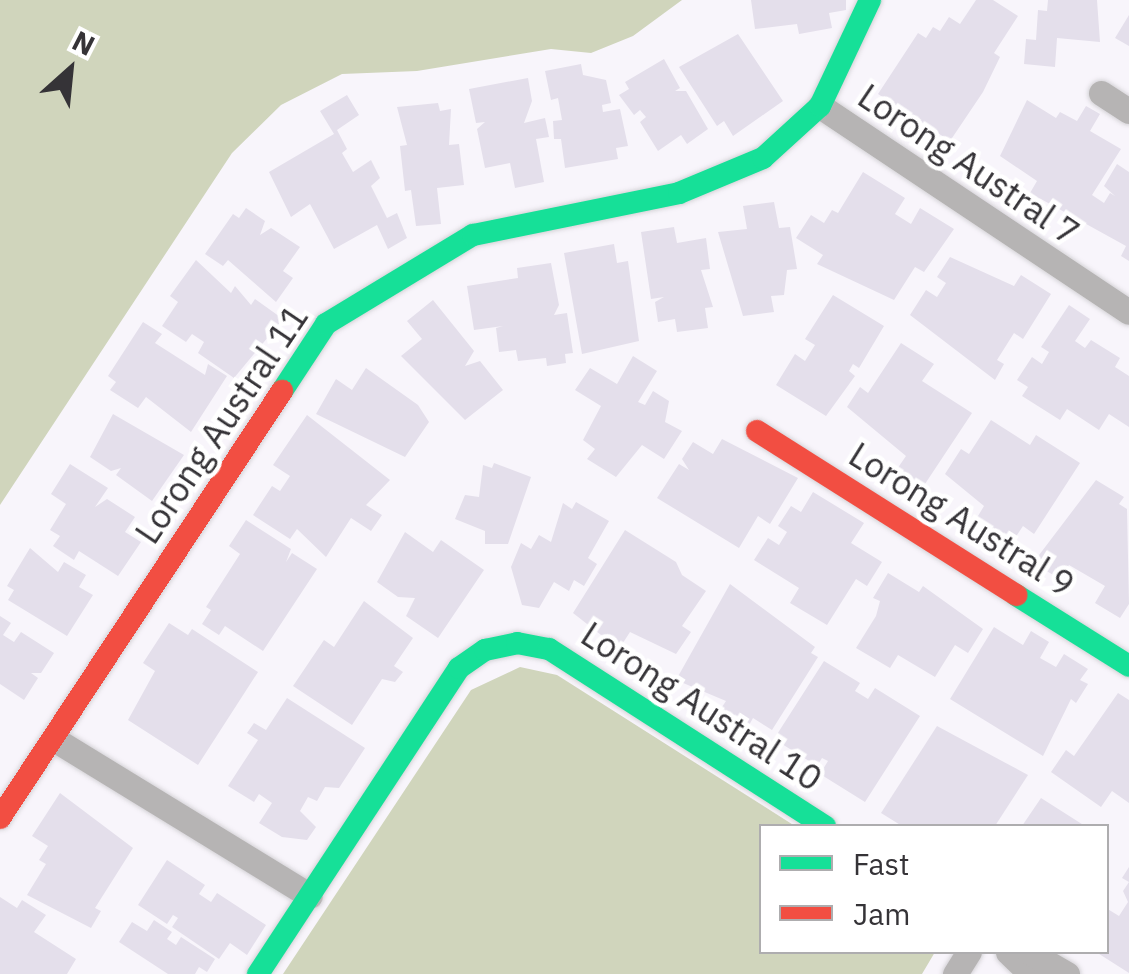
<!DOCTYPE html>
<style>
body{margin:0}
#map{position:relative;width:1129px;height:974px;overflow:hidden;background:#f8f5fb;font-family:"IBM Plex Sans",sans-serif}
div>[style]{position:absolute}
[style*='--x']{left:calc(var(--x)*1px);top:calc(var(--y)*1px);width:calc(var(--w)*1px);rotate:calc(var(--a)*1deg)}
.forest>*{inset:0;background:#d0d5bc}
.building>*{inset:0;background:#e4dfeb}
.roads{filter:drop-shadow(0 0 2px #d5d3d7) drop-shadow(0 0 2px #d5d3d7)}
.street>*{height:25px;margin:-12.5px;padding:0 12.5px;transform-origin:12.5px;border-radius:12.5px;background:#b6b4b4}
.fast>*{height:22px;margin:-11px;padding:0 11px;transform-origin:11px;border-radius:11px;background:#16e098}
.jam>*{height:22px;margin:-11px;padding:0 11px;transform-origin:11px;border-radius:11px;background:#f24e42}
span{translate:-50% -50%;white-space:nowrap;text-align:center;line-height:1.15;-webkit-text-stroke:9px #fff;paint-order:stroke}
.street-label{font-size:35px;color:#353337}
.legend{position:absolute;left:759px;top:824px;width:350px;height:130px;box-sizing:border-box;background:#fff;border:2px solid #aeadaf;margin:0;padding:12px 18px;list-style:none;font-size:30px;color:#353337}
.legend li{display:flex;align-items:center;gap:20px;height:50px}
.legend b{width:50px;border:2px solid #aeadaf}
.north{position:absolute;left:20px;top:20px;width:100px;height:100px;-webkit-text-stroke:8px #fff;paint-order:stroke;rotate:27deg;font-size:28px;font-weight:700;line-height:40px;text-align:center;color:#353337}
.north::after{content:'';display:block;margin:auto;width:35px;height:45px;background:#353337;clip-path:polygon(50% 0,100% 100%,50% 72%,0 100%)}
</style>
<div id="map">
<div class="forest">
<div style="clip-path:polygon(0 0,682px 0,633px 36px,591px 53px,551px 49px,417px 71px,342px 74px,281px 105px,232px 153px,0 505px)"></div>
<div style="clip-path:polygon(520px 667px,557px 675px,795px 826px,762px 826px,762px 952px,935px 952px,922px 974px,283px 974px,471px 690px)"></div>
</div>
<div class="building">
<div style="clip-path:polygon(751px 0,846px 0,846px 10px,829px 13px,832px 28px,799px 34px,797px 24px,755px 29px)"></div>
<div style="clip-path:polygon(976px 0,993px 0,1018px 16px,994px 53px,1000px 57px,983px 92px,950px 141px,878px 94px,918px 33px,926px 38px,933px 27px,940px 31px,949px 17px,960px 24px)"></div>
<div style="clip-path:polygon(1048px 0,1097px 0,1100px 42px,1057px 38px,1055px 67px,1024px 64px,1026px 39px,1036px 40px,1038px 10px,1047px 11px)"></div>
<div style="clip-path:polygon(1129px 15px,1129px 46px,1115px 38px)"></div>
<div style="clip-path:polygon(738px 34px,783px 101px,733px 136px,724px 121px,717px 126px,679px 67px)"></div>
<div style="clip-path:polygon(664px 59px,680px 88px,675px 91px,686px 91px,708px 129px,687px 144px,681px 135px,658px 151px,640px 122px,646px 117px,640px 110px,634px 115px,619px 95px,629px 89px,625px 82px)"></div>
<div style="clip-path:polygon(581px 64px,583px 75px,606px 80px,611px 103px,602px 105px,603px 112px,620px 109px,628px 146px,616px 148px,618px 159px,565px 168px,561px 139px,554px 139px,553px 121px,562px 120px,558px 98px,551px 100px,545px 71px)"></div>
<div style="clip-path:polygon(528px 78px,532px 101px,524px 123px,545px 118px,549px 137px,536px 139px,544px 182px,515px 188px,510px 163px,485px 168px,477px 129px,485px 122px,476px 123px,469px 89px)"></div>
<div style="clip-path:polygon(347px 95px,359px 115px,337px 130px,347px 149px,342px 153px,353px 172px,371px 160px,380px 178px,371px 186px,387px 218px,397px 213px,407px 238px,388px 249px,377px 225px,334px 249px,310px 204px,291px 217px,269px 172px,334px 134px,320px 111px)"></div>
<div style="clip-path:polygon(1027px 100px,1056px 118px,1060px 112px,1077px 121px,1086px 106px,1100px 114px,1090px 131px,1121px 149px,1092px 195px,1104px 203px,1110px 193px,1115px 196px,1104px 186px,1117px 164px,1129px 172px,1129px 261px,1121px 256px,1126px 246px,1030px 193px,1037px 181px,1000px 156px)"></div>
<div style="clip-path:polygon(438px 103px,440px 111px,451px 109px,449px 145px,459px 144px,464px 185px,437px 188px,441px 224px,416px 226px,411px 190px,405px 191px,400px 146px,407px 145px,397px 107px)"></div>
<div style="clip-path:polygon(863px 172px,905px 198px,895px 214px,911px 224px,920px 208px,954px 229px,924px 272px,915px 267px,894px 300px,817px 264px,823px 255px,796px 238px,811px 215px,824px 223px,832px 210px,838px 213px)"></div>
<div style="clip-path:polygon(774px 202px,779px 228px,790px 227px,797px 269px,787px 270px,784px 295px,771px 296px,774px 312px,743px 316px,718px 232px,747px 229px,743px 206px)"></div>
<div style="clip-path:polygon(246px 208px,265px 221px,260px 235px,271px 228px,300px 247px,283px 271px,293px 278px,276px 302px,228px 260px,223px 266px,205px 254px,233px 214px,239px 218px)"></div>
<div style="clip-path:polygon(674px 227px,677px 243px,706px 238px,710px 269px,701px 270px,713px 307px,705px 308px,708px 328px,677px 332px,675px 319px,658px 322px,655px 302px,664px 297px,651px 299px,641px 232px)"></div>
<div style="clip-path:polygon(614px 244px,617px 263px,628px 261px,639px 341px,582px 354px,564px 253px)"></div>
<div style="clip-path:polygon(950px 257px,1014px 286px,1021px 275px,1051px 294px,1023px 339px,1014px 333px,997px 360px,1004px 364px,995px 380px,910px 315px,926px 290px,937px 297px,946px 283px,937px 277px)"></div>
<div style="clip-path:polygon(196px 260px,231px 293px,235px 286px,251px 305px,255px 299px,283px 319px,234px 378px,198px 353px,204px 342px,192px 334px,186px 342px,162px 326px,178px 302px,170px 296px)"></div>
<div style="clip-path:polygon(551px 263px,559px 305px,554px 315px,567px 313px,573px 353px,565px 354px,566px 363px,547px 366px,546px 358px,518px 361px,516px 350px,499px 352px,496px 328px,503px 326px,474px 330px,467px 286px,518px 278px,517px 268px)"></div>
<div style="clip-path:polygon(833px 295px,884px 326px,859px 368px,853px 364px,849px 371px,855px 376px,826px 416px,776px 385px,795px 354px,805px 361px,815px 345px,805px 339px)"></div>
<div style="clip-path:polygon(433px 300px,474px 351px,465px 366px,480px 361px,503px 390px,465px 420px,401px 356px,422px 339px,407px 321px)"></div>
<div style="clip-path:polygon(1069px 305px,1090px 319px,1075px 341px,1085px 348px,1091px 340px,1120px 358px,1115px 367px,1129px 376px,1129px 427px,1109px 414px,1099px 430px,1067px 409px,1060px 420px,1022px 396px,1028px 387px,1017px 380px,1032px 357px,1042px 364px,1049px 352px,1041px 347px)"></div>
<div style="clip-path:polygon(143px 322px,162px 334px,155px 343px,205px 375px,208px 364px,227px 376px,191px 432px,146px 397px,138px 408px,110px 390px,116px 382px,108px 376px)"></div>
<div style="clip-path:polygon(901px 343px,934px 364px,922px 381px,972px 413px,921px 490px,895px 472px,906px 456px,847px 407px,860px 387px,868px 393px)"></div>
<div style="clip-path:polygon(633px 356px,657px 371px,638px 402px,645px 405px,653px 391px,669px 401px,665px 422px,682px 431px,664px 459px,642px 445px,616px 477px,587px 459px,595px 449px,583px 440px,601px 406px,575px 390px,590px 368px,617px 384px)"></div>
<div style="clip-path:polygon(366px 368px,418px 405px,429px 422px,405px 457px,316px 414px,336px 379px,352px 390px)"></div>
<div style="clip-path:polygon(113px 414px,184px 455px,152px 501px,116px 475px,121px 468px,111px 471px,90px 457px)"></div>
<div style="clip-path:polygon(307px 415px,390px 480px,366px 505px,382px 515px,371px 531px,351px 518px,326px 557px,297px 529px,290px 539px,253px 515px,272px 486px,280px 491px,290px 476px,273px 465px)"></div>
<div style="clip-path:polygon(991px 420px,1030px 445px,1036px 435px,1080px 463px,1034px 534px,1023px 526px,1011px 544px,975px 521px,984px 506px,945px 474px,961px 449px,969px 454px)"></div>
<div style="clip-path:polygon(722px 439px,798px 478px,770px 524px,758px 516px,739px 548px,657px 498px,679px 464px,689px 470px,682px 459px,693px 442px,713px 454px)"></div>
<div style="clip-path:polygon(494px 463px,531px 477px,508px 544px,485px 544px,485px 531px,455px 519px,465px 495px,479px 497px,483px 465px,492px 468px)"></div>
<div style="clip-path:polygon(70px 464px,108px 488px,95px 507px,107px 499px,135px 517px,125px 532px,141px 542px,118px 576px,79px 551px,74px 560px,53px 546px,60px 536px,50px 530px,66px 504px,51px 494px)"></div>
<div style="clip-path:polygon(1096px 480px,1124px 497px,1119px 504px,1127px 509px,1129px 604px,1120px 618px,1095px 603px,1105px 586px,1069px 565px,1060px 579px,1033px 563px)"></div>
<div style="clip-path:polygon(813px 492px,864px 523px,851px 543px,882px 562px,867px 586px,856px 579px,827px 625px,790px 603px,799px 588px,754px 560px,768px 538px,779px 545px,787px 532px,778px 526px,791px 506px,801px 512px)"></div>
<div style="clip-path:polygon(576px 502px,609px 521px,588px 558px,597px 564px,584px 586px,574px 580px,569px 591px,554px 582px,539px 608px,522px 605px,511px 567px,521px 543px,531px 549px,539px 535px,551px 542px,563px 503px,572px 509px)"></div>
<div style="clip-path:polygon(246px 520px,291px 549px,286px 562px,292px 553px,317px 569px,263px 651px,225px 626px,219px 635px,202px 624px,211px 610px,206px 607px,240px 554px,229px 546px)"></div>
<div style="clip-path:polygon(625px 530px,676px 562px,682px 575px,706px 591px,682px 626px,691px 632px,676px 654px,630px 632px,619px 649px,573px 613px)"></div>
<div style="clip-path:polygon(405px 532px,433px 552px,441px 540px,484px 570px,438px 638px,406px 616px,415px 598px,398px 597px,377px 582px)"></div>
<div style="clip-path:polygon(30px 548px,58px 572px,64px 562px,86px 575px,79px 587px,93px 595px,67px 636px,8px 600px,14px 590px,7px 586px)"></div>
<div style="clip-path:polygon(888px 573px,919px 592px,923px 586px,983px 629px,968px 653px,955px 645px,935px 677px,898px 655px,890px 668px,856px 648px,876px 616px,880px 601px,873px 598px)"></div>
<div style="clip-path:polygon(730px 584px,815px 647px,811px 653px,818px 657px,772px 730px,753px 718px,748px 727px,720px 710px,726px 701px,676px 680px)"></div>
<div style="clip-path:polygon(364px 601px,413px 638px,394px 666px,403px 672px,395px 682px,382px 679px,352px 725px,293px 686px,324px 640px,334px 647px)"></div>
<div style="clip-path:polygon(0 616px,11px 623px,3px 635px,14px 642px,21px 632px,54px 653px,41px 673px,31px 673px,38px 678px,24px 700px,0 684px)"></div>
<div style="clip-path:polygon(169px 623px,188px 635px,192px 629px,258px 672px,198px 765px,128px 720px,155px 671px,143px 663px)"></div>
<div style="clip-path:polygon(994px 627px,1023px 645px,1031px 631px,1049px 642px,1040px 658px,1056px 667px,1064px 654px,1088px 669px,1080px 680px,1088px 684px,1076px 703px,1071px 699px,1043px 756px,950px 699px)"></div>
<div style="clip-path:polygon(824px 661px,860px 683px,855px 691px,868px 699px,875px 688px,920px 716px,865px 802px,820px 774px,828px 761px,822px 758px,817px 766px,774px 739px)"></div>
<div style="clip-path:polygon(1118px 693px,1129px 700px,1129px 803px,1112px 791px,1101px 807px,1051px 772px,1066px 750px,1074px 756px)"></div>
<div style="clip-path:polygon(287px 698px,365px 748px,339px 788px,325px 787px,317px 801px,308px 797px,300px 811px,316px 827px,307px 840px,282px 837px,259px 823px,272px 803px,259px 794px,254px 802px,228px 786px,258px 740px,247px 733px,254px 723px,266px 730px)"></div>
<div style="clip-path:polygon(937px 726px,1028px 775px,995px 826px,902px 826px,881px 813px)"></div>
<div style="clip-path:polygon(60px 793px,133px 848px,95px 908px,101px 911px,91px 928px,27px 895px,46px 864px,39px 860px,48px 846px,32px 836px)"></div>
<div style="clip-path:polygon(1041px 798px,1085px 826px,1022px 826px)"></div>
<div style="clip-path:polygon(167px 860px,205px 885px,199px 894px,211px 902px,217px 893px,266px 925px,247px 955px,230px 943px,219px 959px,172px 927px,178px 918px,173px 915px,167px 924px,138px 905px)"></div>
<div style="clip-path:polygon(1129px 867px,1129px 973px,1096px 952px,1106px 952px,1106px 908px,1119px 916px,1128px 902px,1123px 891px,1129px 882px,1122px 878px)"></div>
<div style="clip-path:polygon(0 897px,17px 908px,22px 900px,46px 915px,34px 932px,76px 959px,67px 974px,0 974px)"></div>
<div style="clip-path:polygon(154px 920px,172px 932px,167px 939px,176px 945px,181px 937px,215px 959px,207px 972px,199px 967px,195px 974px,168px 974px,119px 942px,132px 922px,147px 931px)"></div>
</div>
<div class="roads">
<div class="street">
<div style="--x:1101;--y:93;--w:33;--a:33"></div>
<div style="--x:820;--y:106;--w:371;--a:33.7"></div>
<div style="--x:54;--y:739;--w:300;--a:31.5"></div>
<div style="--x:1008;--y:952;--w:32;--a:44"></div>
<div style="--x:1029;--y:952;--w:44;--a:30.1"></div>
<div style="--x:955;--y:974;--w:26;--a:-58"></div>
</div>
<div class="fast">
<div style="--x:282;--y:391;--w:80;--a:-56.7"></div>
<div style="--x:326;--y:324;--w:172;--a:-31.2"></div>
<div style="--x:473;--y:235;--w:210;--a:-11.5"></div>
<div style="--x:679;--y:193;--w:91;--a:-22.6"></div>
<div style="--x:763;--y:158;--w:77;--a:-42.4"></div>
<div style="--x:820;--y:106;--w:117;--a:-64.7"></div>
<div style="--x:1016;--y:595;--w:133;--a:32.1"></div>
<div style="--x:258;--y:974;--w:366;--a:-56.7"></div>
<div style="--x:459;--y:668;--w:32;--a:-35"></div>
<div style="--x:485;--y:650;--w:33;--a:-12"></div>
<div style="--x:517;--y:643;--w:33;--a:11"></div>
<div style="--x:549;--y:649;--w:328;--a:32.7"></div>
</div>
<div class="jam">
<div style="--x:757;--y:431;--w:307;--a:32.3"></div>
<div style="--x:0;--y:818;--w:512;--a:-56.56"></div>
</div>
</div>
<div class="street-label">
<span style="left:969px;top:164px;rotate:34deg">Lorong Austral 7</span>
<span style="left:221px;top:424px;rotate:-56deg">Lorong Austral 11</span>
<span style="left:962px;top:519px;rotate:32deg">Lorong Austral 9</span>
<span style="left:702px;top:706px;rotate:33deg">Lorong Austral 10</span>
</div>
<ul class="legend">
<li><b style="height:12px;background:#16e098"></b>Fast</li>
<li><b style="height:12px;background:#f24e42"></b>Jam</li>
</ul>
<div class="north">N</div>
</div>
